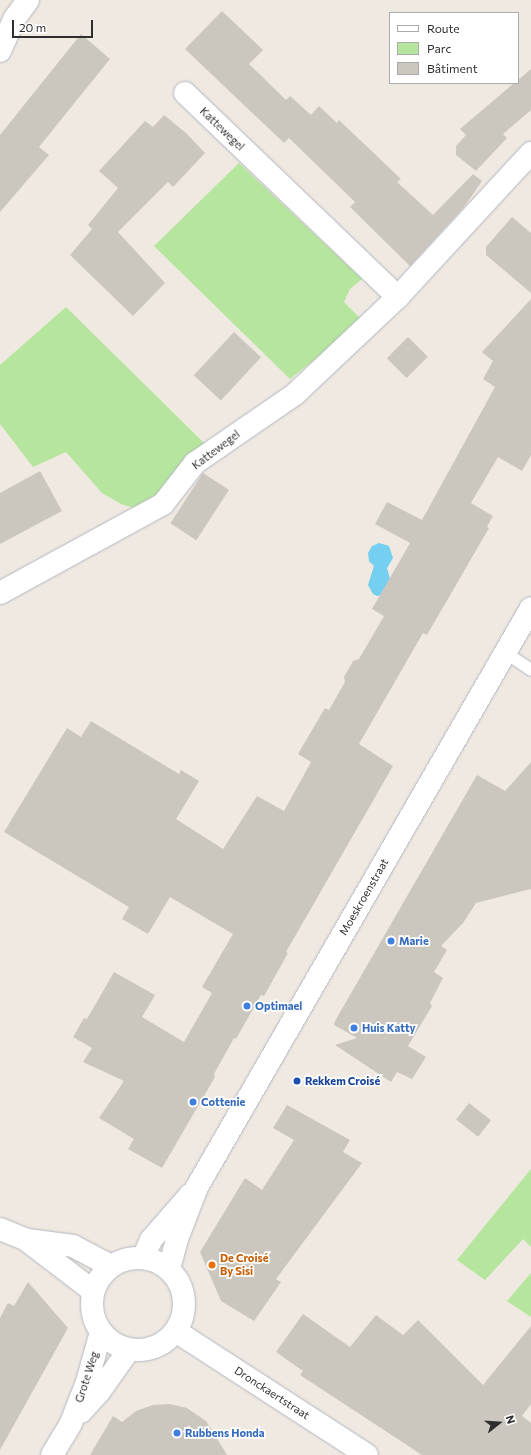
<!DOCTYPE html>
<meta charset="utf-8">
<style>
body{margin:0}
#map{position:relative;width:531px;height:1455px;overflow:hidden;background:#efe9e1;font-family:Commissioner,sans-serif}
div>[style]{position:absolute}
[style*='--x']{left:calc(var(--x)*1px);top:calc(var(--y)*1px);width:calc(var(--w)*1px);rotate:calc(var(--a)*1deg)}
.green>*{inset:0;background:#b6e59e}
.water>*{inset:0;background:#75cff0}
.building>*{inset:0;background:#cbc7bf;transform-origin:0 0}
.roads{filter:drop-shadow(0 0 1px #b4b7c1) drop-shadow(0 0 1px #b4b7c1)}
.service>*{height:12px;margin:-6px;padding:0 6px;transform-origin:6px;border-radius:6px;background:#fff}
.minor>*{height:22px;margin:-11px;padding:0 11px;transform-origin:11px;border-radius:11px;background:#fff}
.secondary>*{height:22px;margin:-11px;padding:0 11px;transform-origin:11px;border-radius:11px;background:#fff}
.secondary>.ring{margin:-11px;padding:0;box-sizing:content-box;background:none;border:22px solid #fff;border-radius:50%}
.dots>*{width:11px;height:11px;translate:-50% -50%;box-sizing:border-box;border:2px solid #fff;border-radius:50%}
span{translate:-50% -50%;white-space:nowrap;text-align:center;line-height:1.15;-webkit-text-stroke:3.5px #fff;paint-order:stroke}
.street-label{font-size:11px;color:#2e2e2e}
.shop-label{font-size:11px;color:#366cbe;font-weight:700}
.left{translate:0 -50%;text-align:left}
.transit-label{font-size:11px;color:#164399;font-weight:700}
.food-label{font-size:11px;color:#c56008;font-weight:700}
.legend{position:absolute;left:389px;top:12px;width:130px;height:72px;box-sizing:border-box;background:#fff;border:1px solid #ababab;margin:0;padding:5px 7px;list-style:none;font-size:12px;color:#2e2e2e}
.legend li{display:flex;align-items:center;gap:8px;height:20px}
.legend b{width:20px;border:1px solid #ababab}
.north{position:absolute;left:479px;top:1403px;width:40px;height:40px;-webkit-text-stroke:3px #fff;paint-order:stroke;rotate:73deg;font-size:11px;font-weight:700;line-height:16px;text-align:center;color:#2e2e2e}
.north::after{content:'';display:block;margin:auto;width:14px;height:18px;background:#2e2e2e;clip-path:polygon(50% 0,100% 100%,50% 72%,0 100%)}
.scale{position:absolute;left:12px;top:20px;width:81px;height:18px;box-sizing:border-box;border:2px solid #2e2e2e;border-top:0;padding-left:5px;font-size:12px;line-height:14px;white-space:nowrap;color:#2e2e2e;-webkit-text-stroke:3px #fff;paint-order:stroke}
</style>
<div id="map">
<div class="green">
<div style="clip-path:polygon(239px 163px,362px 279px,350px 289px,344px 302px,363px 321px,290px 379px,154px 246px)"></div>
<div style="clip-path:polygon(66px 307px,205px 444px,171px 483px,141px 510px,121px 504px,102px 493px,66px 452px,33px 467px,0 424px,0 365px)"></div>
<div style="clip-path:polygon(531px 1169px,531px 1247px,523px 1239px,485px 1280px,457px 1260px)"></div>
<div style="clip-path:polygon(531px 1273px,531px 1317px,507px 1301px)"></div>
</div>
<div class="water">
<div style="clip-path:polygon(379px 543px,389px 546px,393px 558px,387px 568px,390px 579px,382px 595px,377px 596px,373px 594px,368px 585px,374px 566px,369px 561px,368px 553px,372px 546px)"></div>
</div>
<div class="building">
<div style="clip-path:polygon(222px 11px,263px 50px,249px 64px,286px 100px,290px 96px,311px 115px,319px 106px,337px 123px,339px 120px,401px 179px,397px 182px,433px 215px,473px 174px,482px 181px,464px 207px,410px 266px,350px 207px,355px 202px,289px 138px,284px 143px,185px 49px)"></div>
<div style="clip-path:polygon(81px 34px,110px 59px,39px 147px,49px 155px,0 212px,0 135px)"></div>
<div style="clip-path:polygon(531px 69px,531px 110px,503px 134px,507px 138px,476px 171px,456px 155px,456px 146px,466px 135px,460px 129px,514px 83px,518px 83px,518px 80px)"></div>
<div style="clip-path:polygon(164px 115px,186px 133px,205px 153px,173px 187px,168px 182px,118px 232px,165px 283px,133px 316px,70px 255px,92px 229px,88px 225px,118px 188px,99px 171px,145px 121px,153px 127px)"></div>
<div style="clip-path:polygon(512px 217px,531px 233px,531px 293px,486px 255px,486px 247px)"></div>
<div style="clip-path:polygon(531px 299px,531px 455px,522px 471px,498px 457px,471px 503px,493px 516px,487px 527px,489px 528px,427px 635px,423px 633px,359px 744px,393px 766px,286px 952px,288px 953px,264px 996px,261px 995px,236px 1039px,234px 1038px,214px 1074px,215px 1077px,162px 1168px,128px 1149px,134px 1139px,99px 1118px,124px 1081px,83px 1062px,92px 1048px,73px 1037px,84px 1018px,87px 1019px,114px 972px,155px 995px,142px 1017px,184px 1042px,212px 993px,202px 987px,233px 934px,170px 897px,148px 934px,122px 919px,129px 907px,4px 832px,67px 728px,81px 737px,91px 721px,179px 774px,181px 770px,199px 781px,176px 819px,223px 849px,257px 796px,284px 811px,311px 762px,298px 754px,325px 708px,329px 710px,345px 682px,344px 677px,353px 661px,359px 659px,384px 616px,372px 609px,410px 543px,375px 524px,387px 502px,422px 520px,495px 387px,483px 379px,493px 361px,482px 352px)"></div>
<div style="left:234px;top:332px;width:37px;height:59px;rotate:43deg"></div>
<div style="left:408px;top:337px;width:28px;height:30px;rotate:45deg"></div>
<div style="clip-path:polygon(40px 471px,62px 511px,0 544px,0 493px)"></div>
<div style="left:203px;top:473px;width:31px;height:60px;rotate:33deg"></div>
<div style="clip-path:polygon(531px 762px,531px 889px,476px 903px,463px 923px,441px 946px,447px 950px,434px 972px,443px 978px,430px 1003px,432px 1006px,408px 1046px,426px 1057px,412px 1079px,397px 1072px,391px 1082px,335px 1045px,357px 1038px,334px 1025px,335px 1021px,477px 775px,505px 791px)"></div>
<div style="left:469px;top:1103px;width:28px;height:21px;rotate:38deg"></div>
<div style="clip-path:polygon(287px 1105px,350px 1140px,343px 1152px,362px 1163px,276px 1279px,281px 1282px,254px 1321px,221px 1301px,200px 1252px,245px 1178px,262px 1190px,294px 1140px,273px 1128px)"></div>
<div style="clip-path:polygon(28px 1282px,68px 1328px,0 1450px,0 1318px,8px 1303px,14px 1306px)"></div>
<div style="clip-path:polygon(303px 1314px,350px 1347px,376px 1315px,403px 1335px,418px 1320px,483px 1385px,531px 1326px,531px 1404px,522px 1416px,531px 1423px,531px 1455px,422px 1455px,300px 1375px,303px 1371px,276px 1352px)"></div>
<div style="clip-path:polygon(170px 1404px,187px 1408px,206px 1421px,227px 1455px,90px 1455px,113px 1416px,122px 1422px,136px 1411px,153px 1405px)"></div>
</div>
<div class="roads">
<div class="service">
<div style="--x:506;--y:653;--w:30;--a:34"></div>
</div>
<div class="minor">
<div style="--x:0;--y:51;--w:36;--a:-66"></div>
<div style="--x:15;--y:18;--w:22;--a:-54"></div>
<div style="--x:185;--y:93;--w:295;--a:43.8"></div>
<div style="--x:0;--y:593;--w:186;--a:-28.6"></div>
<div style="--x:163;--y:504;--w:52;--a:-52"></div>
<div style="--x:195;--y:463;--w:120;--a:-34.5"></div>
<div style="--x:294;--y:395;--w:95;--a:-43.3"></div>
<div style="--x:363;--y:330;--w:48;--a:-43.3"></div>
<div style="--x:398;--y:297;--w:196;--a:-47.3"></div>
</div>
<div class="secondary">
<div style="--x:0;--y:1229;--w:27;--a:22"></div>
<div style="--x:25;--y:1239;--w:86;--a:37.4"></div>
<div style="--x:28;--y:1240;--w:45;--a:7.6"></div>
<div style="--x:73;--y:1246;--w:43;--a:27.8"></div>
<div class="ring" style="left:92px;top:1258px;width:70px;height:70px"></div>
<div style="--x:143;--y:1258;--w:20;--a:-66"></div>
<div style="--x:151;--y:1240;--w:60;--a:-49.1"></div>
<div style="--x:169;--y:1269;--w:31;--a:-75"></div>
<div style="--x:177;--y:1239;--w:56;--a:-69"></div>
<div style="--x:197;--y:1187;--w:668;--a:-60.02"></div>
<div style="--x:177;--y:1332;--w:226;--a:32.9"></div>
<div style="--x:81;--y:1412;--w:27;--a:-48"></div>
<div style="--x:99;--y:1392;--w:52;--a:-54.5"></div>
<div style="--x:52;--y:1455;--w:37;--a:-59"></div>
<div style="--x:71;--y:1423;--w:44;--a:-68.7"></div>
<div style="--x:87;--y:1382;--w:52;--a:-74.4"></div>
</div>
</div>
<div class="dots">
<div style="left:391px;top:941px;background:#3f7fe0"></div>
<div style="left:247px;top:1006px;background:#3f7fe0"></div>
<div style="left:354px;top:1028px;background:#3f7fe0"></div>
<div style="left:297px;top:1081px;background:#1a4fb4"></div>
<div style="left:193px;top:1102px;background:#3f7fe0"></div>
<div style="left:212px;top:1265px;background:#e8710a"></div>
<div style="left:177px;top:1433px;background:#3f7fe0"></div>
</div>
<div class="street-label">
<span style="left:222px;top:129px;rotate:44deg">Kattewegel</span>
<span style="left:216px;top:450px;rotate:-37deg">Kattewegel</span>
<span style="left:364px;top:897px;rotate:-60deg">Moeskroenstraat</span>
<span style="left:87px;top:1377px;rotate:-72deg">Grote Weg</span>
<span style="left:272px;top:1393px;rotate:33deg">Dronckaertstraat</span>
</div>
<div class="shop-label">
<span class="left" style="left:399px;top:941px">Marie</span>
<span class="left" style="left:255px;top:1006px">Optimael</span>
<span class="left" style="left:362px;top:1028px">Huis Katty</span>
<span class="left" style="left:201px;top:1102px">Cottenie</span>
<span class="left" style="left:185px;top:1433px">Rubbens Honda</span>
</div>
<div class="transit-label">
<span class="left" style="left:305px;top:1081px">Rekkem Croisé</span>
</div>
<div class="food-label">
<span class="left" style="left:220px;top:1265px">De Croisé<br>By Sisi</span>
</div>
<ul class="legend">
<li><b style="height:5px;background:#fff"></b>Route</li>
<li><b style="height:11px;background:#b6e59e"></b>Parc</li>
<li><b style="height:11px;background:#cbc7bf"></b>Bâtiment</li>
</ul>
<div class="north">N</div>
<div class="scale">20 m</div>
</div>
